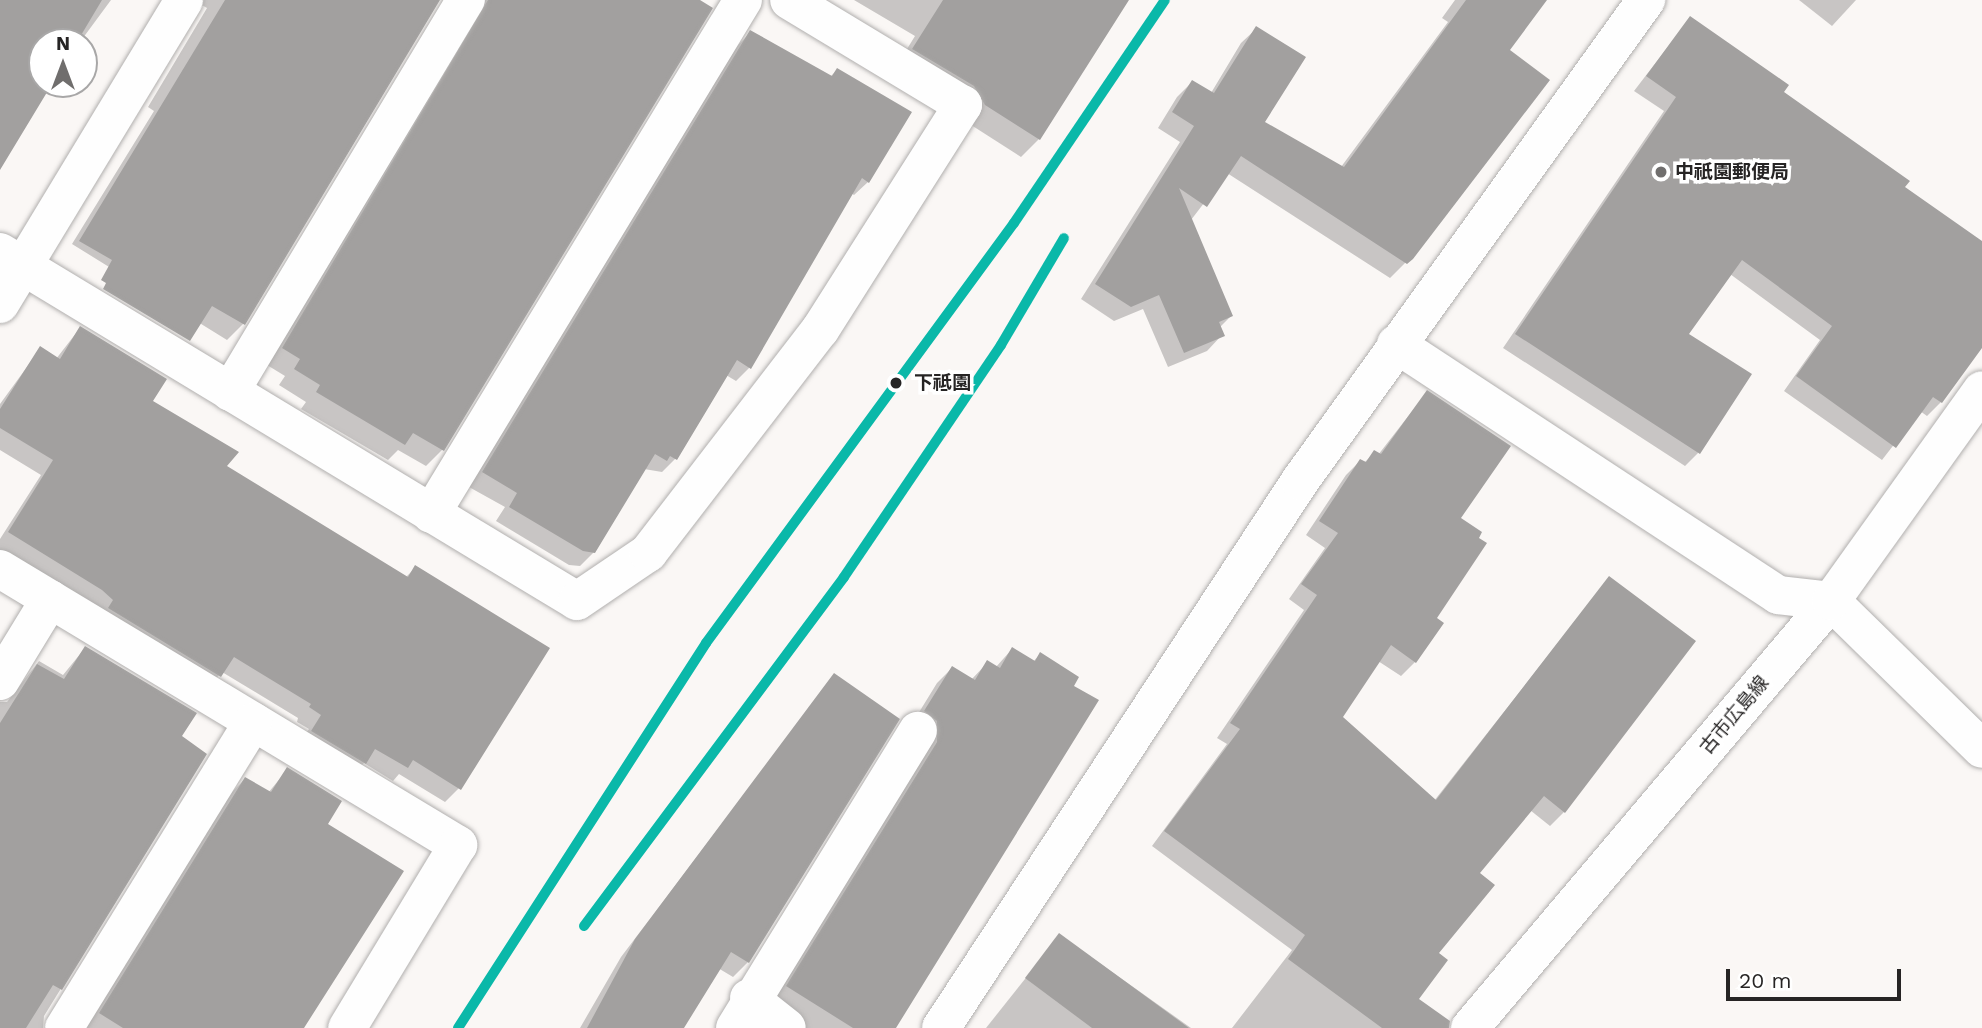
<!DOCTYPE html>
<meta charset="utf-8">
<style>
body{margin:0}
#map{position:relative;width:1982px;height:1028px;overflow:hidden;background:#faf7f5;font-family:"Work Sans","Noto Sans JP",sans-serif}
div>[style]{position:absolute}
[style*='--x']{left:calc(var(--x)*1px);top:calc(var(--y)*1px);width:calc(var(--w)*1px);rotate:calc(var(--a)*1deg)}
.shadow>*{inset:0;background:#0003}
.building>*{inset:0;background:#a2a09f}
.roads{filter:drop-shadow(0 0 2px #b1afae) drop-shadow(0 0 2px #b1afae)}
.minor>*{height:38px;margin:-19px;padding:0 19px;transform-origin:19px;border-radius:19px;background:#fefefe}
.secondary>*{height:38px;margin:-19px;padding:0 19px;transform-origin:19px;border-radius:19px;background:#fefefe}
.rail-1>*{height:10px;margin:-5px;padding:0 5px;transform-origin:5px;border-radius:5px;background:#0ab8a9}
.dots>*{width:19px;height:19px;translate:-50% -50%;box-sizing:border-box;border:4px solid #fff;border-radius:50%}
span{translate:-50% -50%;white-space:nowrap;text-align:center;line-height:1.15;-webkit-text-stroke:7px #fff;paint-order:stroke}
.poi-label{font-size:19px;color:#262424;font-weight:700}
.left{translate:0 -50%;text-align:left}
.stop-label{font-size:19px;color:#262424;font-weight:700}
.street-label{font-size:19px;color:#262424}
.north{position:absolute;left:28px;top:28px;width:70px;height:70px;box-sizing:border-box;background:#fff;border:2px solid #a8a7a7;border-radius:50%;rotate:0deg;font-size:19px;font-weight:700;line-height:28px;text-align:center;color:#262424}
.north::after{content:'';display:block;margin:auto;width:24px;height:32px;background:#706e6d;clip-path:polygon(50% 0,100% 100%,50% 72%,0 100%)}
.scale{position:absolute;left:1726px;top:969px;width:175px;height:32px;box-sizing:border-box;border:4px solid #262424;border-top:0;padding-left:9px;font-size:21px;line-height:24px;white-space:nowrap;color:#262424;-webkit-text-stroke:5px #fff;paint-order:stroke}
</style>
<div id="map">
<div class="shadow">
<div style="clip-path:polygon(0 0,111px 0,80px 42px,42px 42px,42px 84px,50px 84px,0 166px)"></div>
<div style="clip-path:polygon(193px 0,438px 0,243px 324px,227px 340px,72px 244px,154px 111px,148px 107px,207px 8px)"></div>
<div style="clip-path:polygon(463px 0,697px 0,442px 450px,426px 466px,398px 450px,388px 460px,301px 409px,306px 402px,279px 385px,285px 376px,267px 365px)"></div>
<div style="clip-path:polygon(854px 0,1127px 0,1039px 139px,1021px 157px,968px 123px,896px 67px,915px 36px)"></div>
<div style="clip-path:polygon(1455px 0,1545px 0,1507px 50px,1405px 263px,1390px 278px,1227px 173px,1191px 220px,1231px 316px,1219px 328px,1222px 335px,1207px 351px,1168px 367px,1143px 309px,1114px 321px,1081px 299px,1180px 142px,1158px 128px,1177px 97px,1192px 82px,1211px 93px,1241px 43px,1257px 28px,1263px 123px,1341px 167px,1448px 22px,1442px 18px)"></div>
<div style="clip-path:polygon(1799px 0,1856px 0,1832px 26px)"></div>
<div style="clip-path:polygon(1690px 18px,1903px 187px,1982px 243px,1982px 341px,1941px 402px,1927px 416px,1920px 411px,1882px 460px,1784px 391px,1820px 340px,1730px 274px,1686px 335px,1698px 453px,1685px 466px,1503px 348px,1664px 111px,1634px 91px)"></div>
<div style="clip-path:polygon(751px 32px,830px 77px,837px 70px,868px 182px,854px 195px,851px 193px,749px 368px,736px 381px,726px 375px,676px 458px,662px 472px,644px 469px,594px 552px,580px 566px,569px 565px,496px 521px,505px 507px,469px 487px,737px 46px)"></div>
<div style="clip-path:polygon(80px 328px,151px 401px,225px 467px,406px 577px,416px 567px,459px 788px,445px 802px,399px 774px,393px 781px,364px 763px,350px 776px,298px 745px,309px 729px,297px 722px,298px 718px,222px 672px,206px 689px,0 553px,0 539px,41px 475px,0 450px,0 404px,40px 349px,56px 359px)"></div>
<div style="clip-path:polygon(1427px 392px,1458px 519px,1434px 619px,1415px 662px,1401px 676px,1378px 661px,1341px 717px,1434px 801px,1609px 578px,1564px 812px,1550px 826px,1530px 810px,1478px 873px,1416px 999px,1433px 1028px,1232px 1028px,1292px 950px,1152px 846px,1227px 744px,1217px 738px,1304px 610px,1289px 599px,1325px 548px,1306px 535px,1346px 475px,1360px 461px,1364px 463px,1375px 452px,1378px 455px)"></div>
<div style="clip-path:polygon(85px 648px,179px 737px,205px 755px,44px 1016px,43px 1028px,0 1028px,0 702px,7px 702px,39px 661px,63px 675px)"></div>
<div style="clip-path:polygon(1012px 649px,1033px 662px,1040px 654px,894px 1028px,786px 1028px,772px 1002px,910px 727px,937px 683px,952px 668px,971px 680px,988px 662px,996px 667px)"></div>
<div style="clip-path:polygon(834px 676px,748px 962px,733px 977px,718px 968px,681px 1028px,580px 1028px,621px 957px)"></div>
<div style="clip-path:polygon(287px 770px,326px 824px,302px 1028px,86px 1028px,231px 793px,245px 779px,268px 793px)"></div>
<div style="clip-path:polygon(1060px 935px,1191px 1028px,986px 1028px)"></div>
</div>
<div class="building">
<div style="clip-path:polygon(0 0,102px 0,77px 42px,42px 42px,42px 84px,52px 84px,0 170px)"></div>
<div style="clip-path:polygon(225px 0,440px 0,245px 325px,212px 306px,190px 341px,103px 289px,106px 283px,101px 280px,112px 260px,79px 241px)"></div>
<div style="clip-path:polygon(488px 0,700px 0,713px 8px,444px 451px,413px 433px,405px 445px,316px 392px,320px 385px,294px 369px,300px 359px,282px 348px)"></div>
<div style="clip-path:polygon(943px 0,1129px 0,1040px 140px,985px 105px,974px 86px,912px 49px)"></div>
<div style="clip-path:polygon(1466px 0,1547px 0,1510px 50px,1550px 80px,1413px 259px,1407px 264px,1241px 156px,1207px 207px,1179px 188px,1233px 316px,1219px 322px,1225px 336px,1184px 353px,1159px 295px,1131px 307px,1095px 284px,1194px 126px,1172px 112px,1192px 80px,1214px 93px,1256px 26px,1306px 57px,1265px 122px,1344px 167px)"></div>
<div style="clip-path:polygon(1690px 16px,1789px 85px,1784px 92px,1910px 181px,1905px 187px,1982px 241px,1982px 348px,1942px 403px,1933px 397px,1896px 448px,1796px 376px,1832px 326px,1742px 260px,1689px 334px,1752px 374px,1700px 454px,1515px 334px,1676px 97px,1646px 76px)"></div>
<div style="clip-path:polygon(750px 30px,832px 76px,837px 68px,912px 112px,869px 183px,862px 178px,751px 369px,737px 360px,677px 460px,670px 456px,667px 461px,655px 454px,595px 553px,583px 551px,509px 507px,517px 493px,482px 472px)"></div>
<div style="clip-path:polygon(80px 326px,167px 379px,153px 401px,239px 452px,227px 466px,408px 577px,415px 565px,550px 648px,461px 790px,413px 760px,408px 768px,375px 749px,366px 764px,311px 731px,321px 715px,309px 707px,311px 704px,234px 657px,221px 677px,108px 608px,113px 600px,102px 590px,8px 532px,53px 460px,0 428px,0 409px,40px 346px,60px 359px)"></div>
<div style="clip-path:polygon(1427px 390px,1511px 446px,1461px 518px,1482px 532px,1479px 538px,1487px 543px,1437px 618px,1444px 623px,1416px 663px,1391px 645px,1343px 717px,1436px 800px,1609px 576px,1696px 641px,1565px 813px,1544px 796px,1480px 873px,1495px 885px,1439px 953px,1448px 960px,1419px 999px,1450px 1021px,1449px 1028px,1382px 1028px,1288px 959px,1305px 935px,1164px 831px,1240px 729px,1230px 723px,1317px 595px,1301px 584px,1338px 533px,1319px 521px,1360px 459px,1366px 462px,1374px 450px,1381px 454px)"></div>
<div style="clip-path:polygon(85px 646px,197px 713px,182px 736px,207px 754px,62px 990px,53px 985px,26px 1028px,0 1028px,0 723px,37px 664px,64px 679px)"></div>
<div style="clip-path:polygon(1012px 647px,1035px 661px,1040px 652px,1079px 677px,1074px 686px,1099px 700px,896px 1028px,853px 1028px,786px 986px,937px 742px,937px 721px,924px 711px,952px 666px,975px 680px,987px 660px,1000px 668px)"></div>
<div style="clip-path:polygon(834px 673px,900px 719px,749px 963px,731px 952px,684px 1028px,587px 1028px,635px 939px)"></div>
<div style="clip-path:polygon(287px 767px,342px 801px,328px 824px,404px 871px,304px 1028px,123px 1028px,99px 1013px,245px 777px,271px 792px)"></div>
<div style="clip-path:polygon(1059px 933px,1189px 1028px,1092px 1028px,1025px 978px)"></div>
</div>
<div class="roads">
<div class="minor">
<div style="--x:0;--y:252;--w:674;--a:31.17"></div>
<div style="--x:577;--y:601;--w:86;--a:-34.1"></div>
<div style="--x:648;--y:553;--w:282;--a:-52.4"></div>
<div style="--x:820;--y:330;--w:267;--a:-57.6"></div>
<div style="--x:963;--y:105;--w:203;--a:-148.9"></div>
<div style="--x:0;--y:304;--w:355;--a:-58.8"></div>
<div style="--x:1396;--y:344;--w:457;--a:33.3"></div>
<div style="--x:1778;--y:595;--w:53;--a:6.5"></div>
<div style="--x:1831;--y:601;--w:211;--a:44.4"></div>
<div style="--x:230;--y:392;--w:458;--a:-59"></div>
<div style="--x:431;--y:514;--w:601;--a:-58.74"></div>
<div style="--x:0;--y:569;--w:535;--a:31.07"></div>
<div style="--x:458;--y:845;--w:214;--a:121.2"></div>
<div style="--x:0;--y:681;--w:96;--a:-58.6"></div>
<div style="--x:749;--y:998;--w:48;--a:38.3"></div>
<div style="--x:64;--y:1028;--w:360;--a:-58.3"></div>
<div style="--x:735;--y:1028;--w:349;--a:-58.4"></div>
<div style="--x:941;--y:1028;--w:654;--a:-56.72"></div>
<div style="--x:1300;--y:481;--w:593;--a:-54.27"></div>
</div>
<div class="secondary">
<div style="--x:1470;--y:1028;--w:559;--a:-49.79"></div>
<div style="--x:1831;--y:601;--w:259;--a:-54.4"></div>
</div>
</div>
<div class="rail-1">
<div style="--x:584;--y:926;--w:435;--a:-53.3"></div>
<div style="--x:844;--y:577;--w:280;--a:-55.9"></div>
<div style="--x:1001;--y:345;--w:124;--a:-59.5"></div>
<div style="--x:458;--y:1028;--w:458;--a:-57.2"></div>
<div style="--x:706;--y:643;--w:521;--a:-53.75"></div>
<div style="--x:1014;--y:223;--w:269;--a:-55.9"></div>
</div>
<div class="dots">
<div style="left:1661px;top:172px;background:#706e6d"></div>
<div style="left:896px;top:383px;background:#262424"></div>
</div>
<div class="poi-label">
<span class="left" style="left:1675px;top:172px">中祇園郵便局</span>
</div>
<div class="stop-label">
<span class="left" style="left:914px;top:383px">下祗園</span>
</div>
<div class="street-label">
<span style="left:1734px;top:715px;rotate:-50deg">古市広島線</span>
</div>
<div class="north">N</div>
<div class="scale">20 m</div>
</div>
